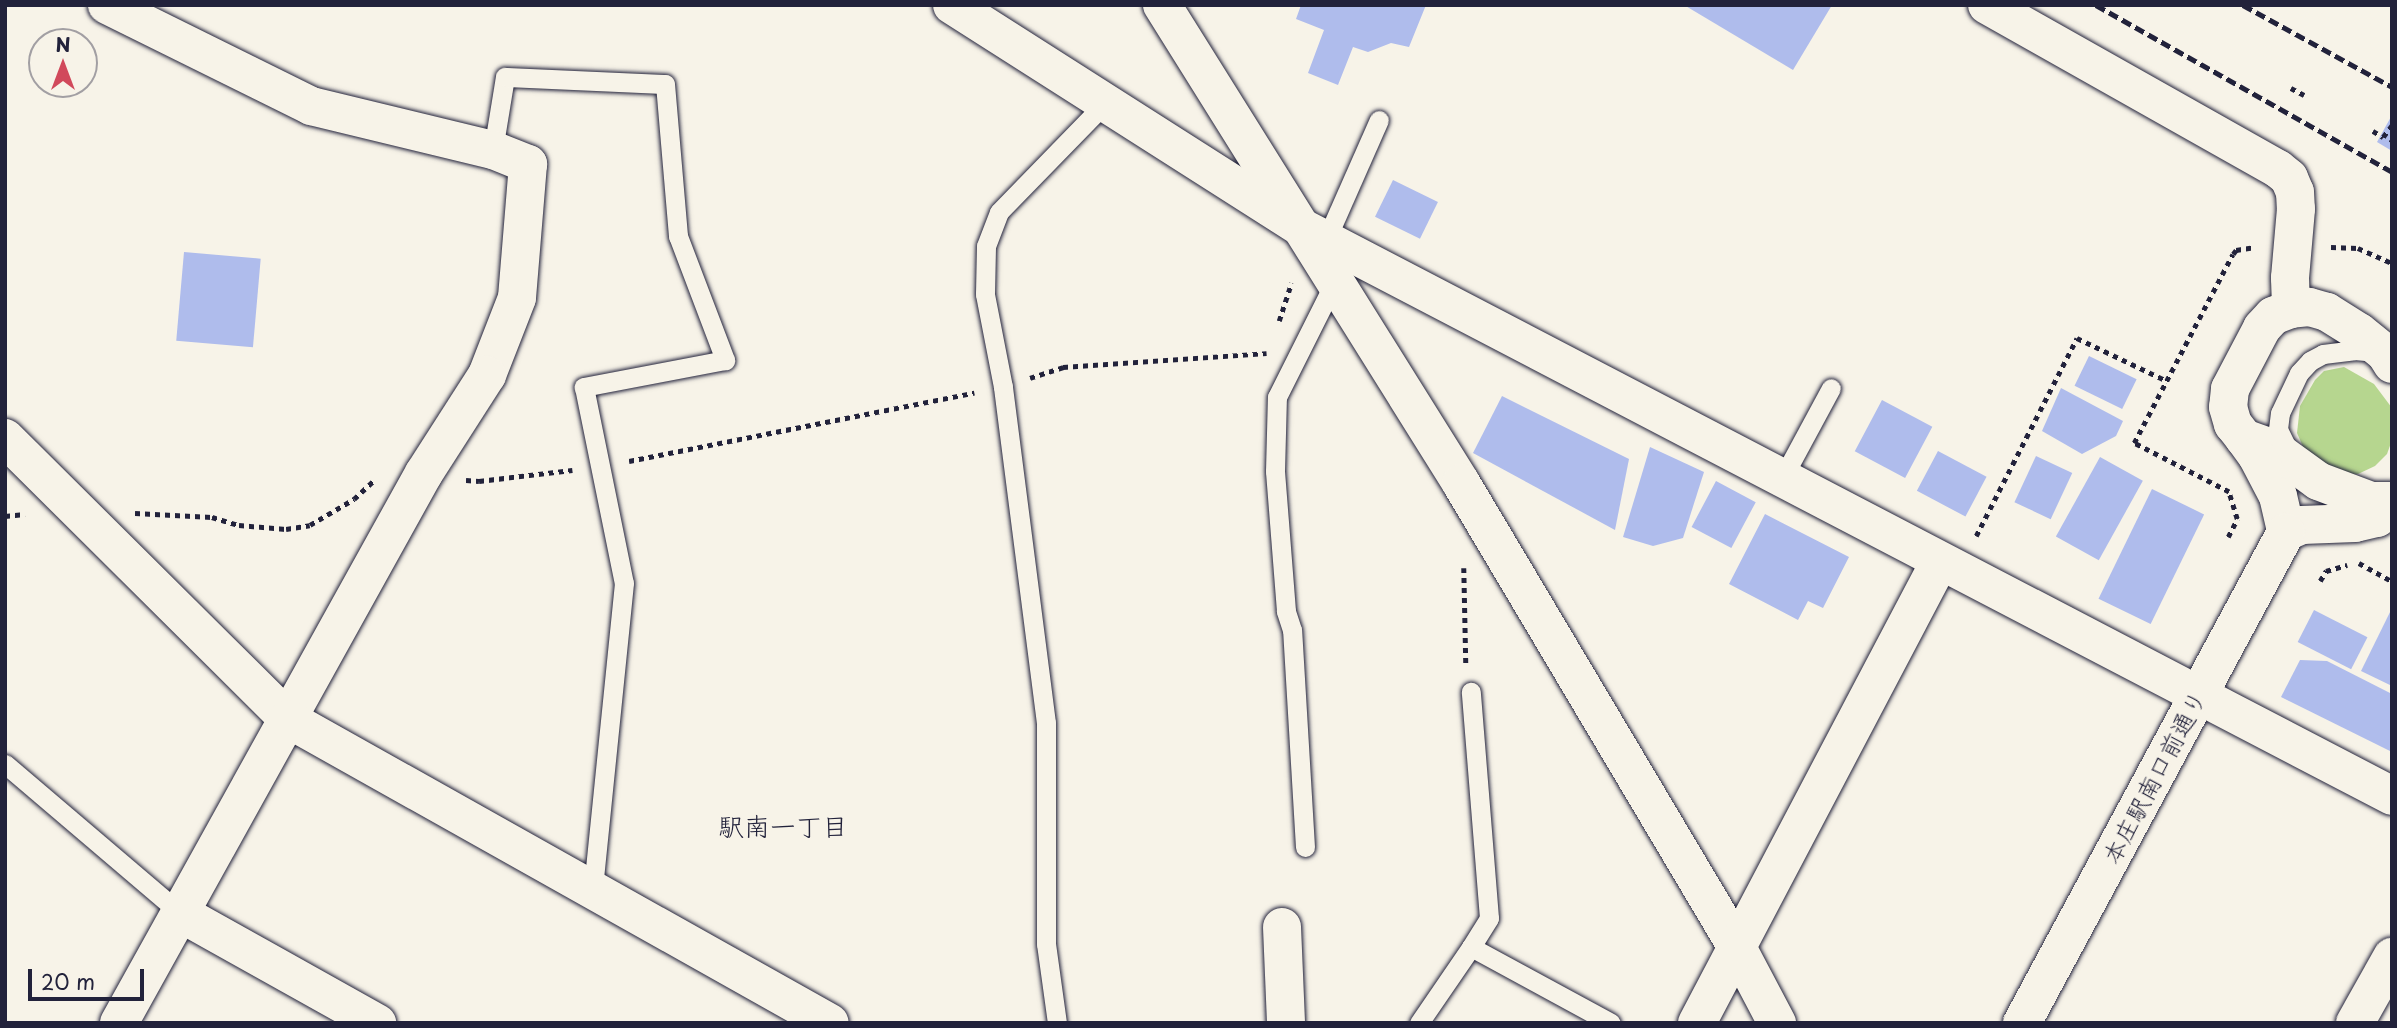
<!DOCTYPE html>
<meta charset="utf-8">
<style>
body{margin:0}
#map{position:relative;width:2397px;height:1028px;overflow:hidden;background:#f7f3e8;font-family:"Playpen Sans","Klee One",sans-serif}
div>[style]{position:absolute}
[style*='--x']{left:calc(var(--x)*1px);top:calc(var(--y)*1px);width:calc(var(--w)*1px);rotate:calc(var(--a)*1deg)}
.green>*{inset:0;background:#b6d68f}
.building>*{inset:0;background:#afbcec;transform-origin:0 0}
.path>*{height:4.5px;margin-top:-2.25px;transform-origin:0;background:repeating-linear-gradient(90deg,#22223b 0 5px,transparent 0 10px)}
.roads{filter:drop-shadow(0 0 2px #22223b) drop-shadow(0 0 2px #22223b)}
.service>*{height:19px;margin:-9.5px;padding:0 9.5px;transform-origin:9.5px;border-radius:9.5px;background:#f7f3e8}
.minor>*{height:38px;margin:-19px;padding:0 19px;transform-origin:19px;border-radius:19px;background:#f7f3e8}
.tertiary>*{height:38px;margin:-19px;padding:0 19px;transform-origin:19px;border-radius:19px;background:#f7f3e8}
.rail>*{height:5px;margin-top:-2.5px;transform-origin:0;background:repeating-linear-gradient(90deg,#22223b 0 10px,transparent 0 15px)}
span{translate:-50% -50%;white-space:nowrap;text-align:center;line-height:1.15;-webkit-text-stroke:5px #f7f3e8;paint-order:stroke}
.street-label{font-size:24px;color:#22223b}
.neighbourhood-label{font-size:26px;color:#22223b}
.frame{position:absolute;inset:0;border:7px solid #22223b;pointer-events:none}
.north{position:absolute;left:28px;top:28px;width:70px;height:70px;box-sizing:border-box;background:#f7f3e8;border:2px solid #a29fa3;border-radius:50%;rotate:0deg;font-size:19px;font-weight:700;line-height:28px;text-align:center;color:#22223b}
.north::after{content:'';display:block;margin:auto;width:24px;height:32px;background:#d1495b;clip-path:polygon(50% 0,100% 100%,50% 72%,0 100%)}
.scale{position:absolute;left:28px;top:969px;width:116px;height:32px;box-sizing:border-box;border:4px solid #22223b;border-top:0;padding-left:9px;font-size:21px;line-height:24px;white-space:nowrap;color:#22223b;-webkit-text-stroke:5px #f7f3e8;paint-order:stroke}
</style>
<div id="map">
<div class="green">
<div style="clip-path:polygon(2344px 367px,2374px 384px,2392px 408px,2392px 440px,2387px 454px,2375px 466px,2358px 474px,2348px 475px,2307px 456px,2297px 433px,2300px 406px,2315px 380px,2324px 371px)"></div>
</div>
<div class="building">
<div style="clip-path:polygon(1301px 5px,1426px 5px,1409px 47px,1391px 43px,1368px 52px,1353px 47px,1338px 85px,1308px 73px,1324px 30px,1296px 19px)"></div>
<div style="clip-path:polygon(1684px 5px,1832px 5px,1793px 70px)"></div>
<div style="clip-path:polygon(2392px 115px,2392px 151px,2377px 142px)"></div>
<div style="left:1393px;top:180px;width:50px;height:41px;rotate:26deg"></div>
<div style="left:184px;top:252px;width:77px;height:89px;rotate:5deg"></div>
<div style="left:2089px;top:356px;width:53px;height:33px;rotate:26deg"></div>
<div style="clip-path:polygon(2061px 388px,2123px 421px,2116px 436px,2082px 454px,2042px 431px)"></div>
<div style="clip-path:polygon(1502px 396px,1629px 459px,1615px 530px,1473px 453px)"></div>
<div style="left:1882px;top:400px;width:57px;height:58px;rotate:28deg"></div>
<div style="clip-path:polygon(1650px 447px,1704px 472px,1683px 538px,1653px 546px,1623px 537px)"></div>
<div style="left:1938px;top:451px;width:55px;height:45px;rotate:28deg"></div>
<div style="left:2036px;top:456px;width:40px;height:51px;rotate:25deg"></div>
<div style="left:2100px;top:457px;width:49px;height:91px;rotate:29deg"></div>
<div style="left:1716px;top:481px;width:45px;height:52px;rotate:28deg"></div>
<div style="left:2152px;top:489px;width:58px;height:122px;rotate:26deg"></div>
<div style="clip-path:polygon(1765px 514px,1849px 557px,1823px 608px,1808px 601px,1798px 620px,1729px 584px)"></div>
<div style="clip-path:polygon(2392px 608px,2392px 686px,2361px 671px)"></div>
<div style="left:2314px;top:610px;width:60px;height:36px;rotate:27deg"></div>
<div style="clip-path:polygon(2300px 660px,2327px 661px,2392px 694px,2392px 752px,2281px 697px)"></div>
</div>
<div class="path">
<div style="--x:2291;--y:88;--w:15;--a:28"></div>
<div style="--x:2373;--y:131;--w:12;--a:31"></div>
<div style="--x:2383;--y:137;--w:15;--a:-53"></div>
<div style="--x:2390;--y:139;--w:2;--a:27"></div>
<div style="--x:2331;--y:247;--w:27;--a:2"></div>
<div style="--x:2358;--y:248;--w:37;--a:24"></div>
<div style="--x:1279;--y:321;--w:40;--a:-72"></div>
<div style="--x:1030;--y:378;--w:35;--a:-18"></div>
<div style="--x:1063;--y:367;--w:204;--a:-3.9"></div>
<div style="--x:629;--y:461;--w:352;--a:-11.2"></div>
<div style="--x:466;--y:480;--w:13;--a:4"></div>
<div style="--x:479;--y:481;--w:94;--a:-6.7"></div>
<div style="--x:135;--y:513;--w:77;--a:3"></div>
<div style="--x:212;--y:517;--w:28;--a:17"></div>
<div style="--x:239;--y:525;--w:47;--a:4.9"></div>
<div style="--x:286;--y:529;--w:24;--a:-9"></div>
<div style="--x:310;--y:525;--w:51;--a:-30.6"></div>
<div style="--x:354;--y:499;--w:26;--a:-43"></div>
<div style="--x:5;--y:516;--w:20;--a:-6"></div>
<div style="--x:1976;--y:536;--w:222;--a:-63"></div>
<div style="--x:2077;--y:338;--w:100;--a:25.5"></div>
<div style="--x:2228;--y:537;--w:20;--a:-63"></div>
<div style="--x:2237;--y:519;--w:28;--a:-107"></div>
<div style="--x:2229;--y:492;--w:107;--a:-152.7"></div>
<div style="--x:2134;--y:443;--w:213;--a:-62.4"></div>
<div style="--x:2233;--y:254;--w:5;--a:-53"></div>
<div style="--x:2236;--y:250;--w:18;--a:-9"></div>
<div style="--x:2359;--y:563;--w:38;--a:29"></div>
<div style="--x:1464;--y:568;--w:96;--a:88.8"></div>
<div style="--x:2320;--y:581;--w:12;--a:-59"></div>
<div style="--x:2326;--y:571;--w:22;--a:-16"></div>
</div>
<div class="roads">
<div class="service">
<div style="--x:493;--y:150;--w:74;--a:-80.7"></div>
<div style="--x:505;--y:77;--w:160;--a:2.5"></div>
<div style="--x:665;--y:84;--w:153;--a:85.1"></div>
<div style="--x:678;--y:236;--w:133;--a:69.2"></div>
<div style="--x:725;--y:360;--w:144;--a:169.2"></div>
<div style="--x:584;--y:387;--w:200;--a:78.5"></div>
<div style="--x:624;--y:583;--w:308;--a:95.8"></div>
<div style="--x:1326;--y:240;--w:131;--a:-66.2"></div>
<div style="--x:2289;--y:452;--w:25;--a:-116"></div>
<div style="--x:2278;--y:429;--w:16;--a:-83"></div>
<div style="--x:2280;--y:413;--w:44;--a:-64.6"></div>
<div style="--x:2299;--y:373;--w:16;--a:-47"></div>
<div style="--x:2310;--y:361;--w:15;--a:-28"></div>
<div style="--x:2323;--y:354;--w:31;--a:-7"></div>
<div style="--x:2354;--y:350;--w:21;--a:5"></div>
<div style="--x:1782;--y:479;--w:103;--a:-61.7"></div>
<div style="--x:5;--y:764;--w:230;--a:40.4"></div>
<div style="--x:1305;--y:847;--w:217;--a:-93.4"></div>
<div style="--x:1292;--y:630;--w:20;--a:-108"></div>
<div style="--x:1286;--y:611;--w:140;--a:-94.5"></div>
<div style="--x:1275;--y:471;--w:74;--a:-88.5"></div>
<div style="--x:1277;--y:397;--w:132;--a:-63.4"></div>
<div style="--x:1471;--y:947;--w:34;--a:-58"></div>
<div style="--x:1489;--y:918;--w:227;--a:-94.6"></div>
<div style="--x:1057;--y:1023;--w:80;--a:-97.9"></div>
<div style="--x:1046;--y:944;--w:221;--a:-90"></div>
<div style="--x:1046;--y:723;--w:339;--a:-97.3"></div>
<div style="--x:1003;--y:387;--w:95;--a:-101"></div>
<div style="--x:985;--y:294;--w:48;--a:-88.8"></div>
<div style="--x:986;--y:246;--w:36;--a:-69"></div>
<div style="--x:999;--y:212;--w:152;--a:-45.8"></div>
<div style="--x:1419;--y:1023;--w:92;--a:-55.6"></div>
<div style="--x:1471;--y:947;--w:159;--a:28.5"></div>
</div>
<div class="minor">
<div style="--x:107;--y:5;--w:228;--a:26.3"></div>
<div style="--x:311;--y:106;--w:187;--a:13.6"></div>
<div style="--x:493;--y:150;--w:38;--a:22"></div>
<div style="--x:528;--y:164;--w:134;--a:94.7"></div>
<div style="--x:517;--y:298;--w:83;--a:111.3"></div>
<div style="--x:487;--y:375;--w:117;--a:122.7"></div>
<div style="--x:424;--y:473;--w:629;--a:119.01"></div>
<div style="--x:1162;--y:5;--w:564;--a:57.97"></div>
<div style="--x:1461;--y:483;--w:542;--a:59.27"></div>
<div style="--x:1738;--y:949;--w:84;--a:62.2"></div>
<div style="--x:1987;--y:5;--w:334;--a:29.4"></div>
<div style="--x:2278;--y:169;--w:14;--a:39"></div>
<div style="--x:2289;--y:178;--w:15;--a:67"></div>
<div style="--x:2295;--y:192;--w:17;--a:87"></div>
<div style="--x:2296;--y:209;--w:69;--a:95"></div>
<div style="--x:2290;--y:278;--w:31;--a:88"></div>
<div style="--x:2392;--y:364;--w:13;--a:-122"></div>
<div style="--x:2385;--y:353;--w:33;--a:-141"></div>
<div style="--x:2359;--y:332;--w:38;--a:-148"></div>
<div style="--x:2327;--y:312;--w:19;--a:-164"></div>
<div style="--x:2309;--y:307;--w:18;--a:174"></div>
<div style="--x:2291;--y:309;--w:19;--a:159"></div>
<div style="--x:2273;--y:316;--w:16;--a:133"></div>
<div style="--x:2262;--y:328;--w:69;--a:117.7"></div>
<div style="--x:2230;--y:389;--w:18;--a:96"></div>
<div style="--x:2228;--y:407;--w:18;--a:74"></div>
<div style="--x:2233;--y:424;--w:18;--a:52"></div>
<div style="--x:2244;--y:438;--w:32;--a:20"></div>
<div style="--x:2274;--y:449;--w:54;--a:36"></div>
<div style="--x:2318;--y:481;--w:57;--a:20.7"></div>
<div style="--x:2371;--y:501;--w:21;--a:0"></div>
<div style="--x:5;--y:438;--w:399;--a:44.8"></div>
<div style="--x:288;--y:719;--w:621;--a:29.29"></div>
<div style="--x:180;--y:913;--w:226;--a:29.2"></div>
<div style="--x:1282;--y:927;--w:96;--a:87.6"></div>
<div style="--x:1697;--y:1023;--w:522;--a:-62.26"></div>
<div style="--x:2355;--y:1023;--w:76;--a:-60.7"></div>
</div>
<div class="tertiary">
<div style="--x:952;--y:5;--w:414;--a:32.5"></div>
<div style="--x:1301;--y:227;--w:1230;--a:27.54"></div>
<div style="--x:2244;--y:438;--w:22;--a:54"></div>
<div style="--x:2257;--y:456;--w:45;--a:62.3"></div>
<div style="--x:2278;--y:496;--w:37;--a:77"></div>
<div style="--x:2286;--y:532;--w:17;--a:-24"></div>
<div style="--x:2302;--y:525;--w:53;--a:-2.2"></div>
<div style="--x:2355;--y:523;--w:23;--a:-13"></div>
<div style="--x:2377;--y:518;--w:19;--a:-39"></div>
<div style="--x:2022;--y:1023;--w:557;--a:-61.73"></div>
</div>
</div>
<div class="rail">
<div style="--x:2096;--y:5;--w:340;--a:29.4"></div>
<div style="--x:2243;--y:5;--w:170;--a:28.8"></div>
</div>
<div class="street-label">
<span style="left:2154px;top:777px;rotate:-62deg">本庄駅南口前通り</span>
</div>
<div class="neighbourhood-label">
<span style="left:783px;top:826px">駅南一丁目</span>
</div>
<div class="frame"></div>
<div class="north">N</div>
<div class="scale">20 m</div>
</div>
